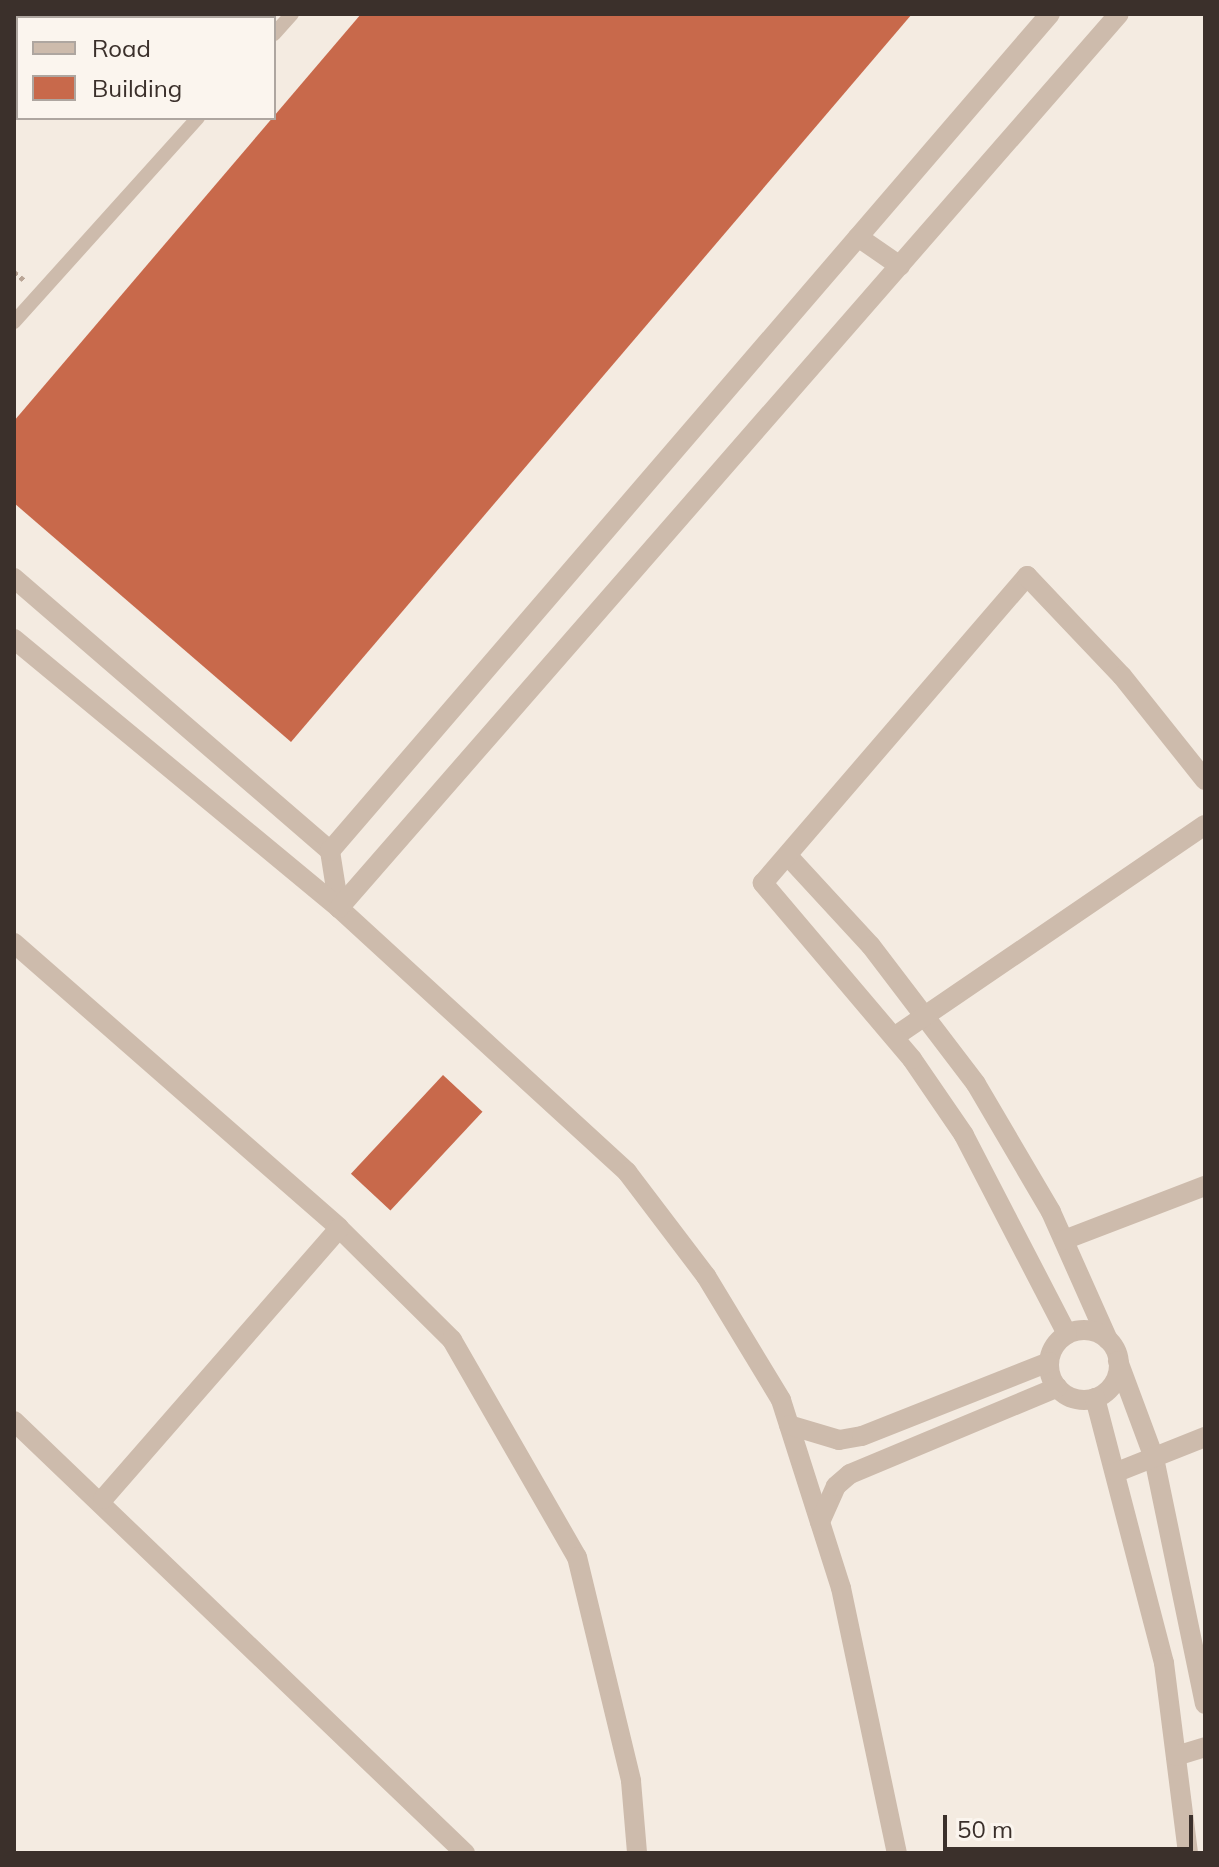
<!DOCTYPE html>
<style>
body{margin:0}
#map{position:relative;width:1219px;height:1867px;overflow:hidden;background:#f4ebe1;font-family:Mulish,sans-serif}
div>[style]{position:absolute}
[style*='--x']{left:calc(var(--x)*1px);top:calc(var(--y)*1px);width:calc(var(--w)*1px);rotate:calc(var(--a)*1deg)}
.building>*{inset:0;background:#c8694b;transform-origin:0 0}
.path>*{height:5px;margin-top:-2.5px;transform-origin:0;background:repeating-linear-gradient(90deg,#b9a596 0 4px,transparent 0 8px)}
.service>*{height:14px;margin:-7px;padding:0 7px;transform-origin:7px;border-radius:7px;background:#cdbbac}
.minor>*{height:20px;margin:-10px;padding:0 10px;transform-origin:10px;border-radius:10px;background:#cdbbac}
.minor>.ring{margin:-10px;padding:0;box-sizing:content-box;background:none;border:20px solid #cdbbac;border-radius:50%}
span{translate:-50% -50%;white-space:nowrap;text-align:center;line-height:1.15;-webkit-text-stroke:6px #fbf5ee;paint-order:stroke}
.frame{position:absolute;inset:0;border:16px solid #3b302b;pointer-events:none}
.legend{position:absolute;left:16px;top:16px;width:260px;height:104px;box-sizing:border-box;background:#fbf5ee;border:2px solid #aea6a0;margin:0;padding:10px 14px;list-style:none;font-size:24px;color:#3b302b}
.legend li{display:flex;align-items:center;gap:16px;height:40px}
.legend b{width:40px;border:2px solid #aea6a0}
.scale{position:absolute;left:943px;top:1815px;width:250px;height:36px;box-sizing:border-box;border:4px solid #3b302b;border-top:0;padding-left:10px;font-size:24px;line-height:28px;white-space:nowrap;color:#3b302b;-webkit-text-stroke:6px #fbf5ee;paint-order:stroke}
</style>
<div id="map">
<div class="building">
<div style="clip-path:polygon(361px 14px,912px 14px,291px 742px,14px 503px,14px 421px)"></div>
<div style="left:443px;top:1075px;width:54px;height:135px;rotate:43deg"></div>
</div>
<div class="path">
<div style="--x:14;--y:272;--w:13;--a:39"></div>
</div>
<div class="service">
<div style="--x:223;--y:14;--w:6;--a:39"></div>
<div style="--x:61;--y:18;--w:6;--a:-45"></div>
<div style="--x:274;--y:34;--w:27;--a:-48"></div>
<div style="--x:14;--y:71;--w:6;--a:-51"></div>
<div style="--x:14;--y:322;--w:275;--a:-48"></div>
</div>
<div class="minor">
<div style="--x:858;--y:237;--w:51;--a:34.6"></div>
<div style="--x:14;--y:578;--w:418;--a:40.8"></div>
<div style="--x:330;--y:851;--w:58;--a:81"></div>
<div style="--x:339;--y:908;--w:391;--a:42.5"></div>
<div style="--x:627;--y:1172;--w:131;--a:52.8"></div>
<div style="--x:706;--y:1276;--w:145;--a:58.8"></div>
<div style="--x:781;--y:1400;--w:197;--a:72.3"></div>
<div style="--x:841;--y:1588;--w:271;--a:78.1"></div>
<div style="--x:14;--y:639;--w:422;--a:39.6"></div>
<div style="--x:339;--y:908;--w:1186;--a:-48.9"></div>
<div style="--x:330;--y:851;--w:1104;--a:-49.3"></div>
<div style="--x:788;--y:856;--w:122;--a:47.3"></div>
<div style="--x:871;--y:946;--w:173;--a:52.7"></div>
<div style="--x:976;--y:1084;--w:148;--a:59.6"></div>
<div style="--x:1051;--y:1212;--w:140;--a:66"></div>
<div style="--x:14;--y:943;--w:432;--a:41.2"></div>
<div style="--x:339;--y:1228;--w:159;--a:44.7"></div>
<div style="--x:452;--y:1340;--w:250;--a:60.1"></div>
<div style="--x:577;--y:1557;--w:230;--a:76.4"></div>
<div style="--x:631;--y:1781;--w:72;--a:85.2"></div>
<div style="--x:894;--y:1037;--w:376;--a:-34.3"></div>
<div style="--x:1064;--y:1240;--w:151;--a:-21"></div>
<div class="ring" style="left:1049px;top:1330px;width:50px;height:50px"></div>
<div style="--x:1067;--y:1334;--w:224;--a:-117.4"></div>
<div style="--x:964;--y:1135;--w:92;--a:-124.4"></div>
<div style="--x:912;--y:1059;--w:231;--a:-130.3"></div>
<div style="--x:763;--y:883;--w:405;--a:-49.3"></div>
<div style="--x:1027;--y:576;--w:138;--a:46.5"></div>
<div style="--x:1122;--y:676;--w:133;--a:51.4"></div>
<div style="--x:1118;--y:1361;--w:103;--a:69.6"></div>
<div style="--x:1154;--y:1458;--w:251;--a:78.3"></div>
<div style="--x:1095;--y:1398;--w:274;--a:75.4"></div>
<div style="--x:1164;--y:1663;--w:192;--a:82.8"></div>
<div style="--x:14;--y:1421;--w:625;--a:43.77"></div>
<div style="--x:789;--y:1425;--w:52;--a:16.7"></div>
<div style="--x:839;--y:1440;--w:23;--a:-10"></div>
<div style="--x:862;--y:1436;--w:201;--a:-21.6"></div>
<div style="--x:1117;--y:1472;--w:95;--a:-21.7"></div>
<div style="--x:103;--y:1499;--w:359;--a:-48.9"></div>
<div style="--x:820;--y:1522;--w:39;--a:-66"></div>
<div style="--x:836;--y:1486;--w:18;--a:-41"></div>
<div style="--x:850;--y:1474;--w:225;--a:-22.7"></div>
<div style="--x:1176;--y:1756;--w:30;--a:-17"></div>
</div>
<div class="frame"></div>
<ul class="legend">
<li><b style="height:10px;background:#cdbbac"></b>Road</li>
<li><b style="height:22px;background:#c8694b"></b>Building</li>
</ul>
<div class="scale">50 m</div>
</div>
